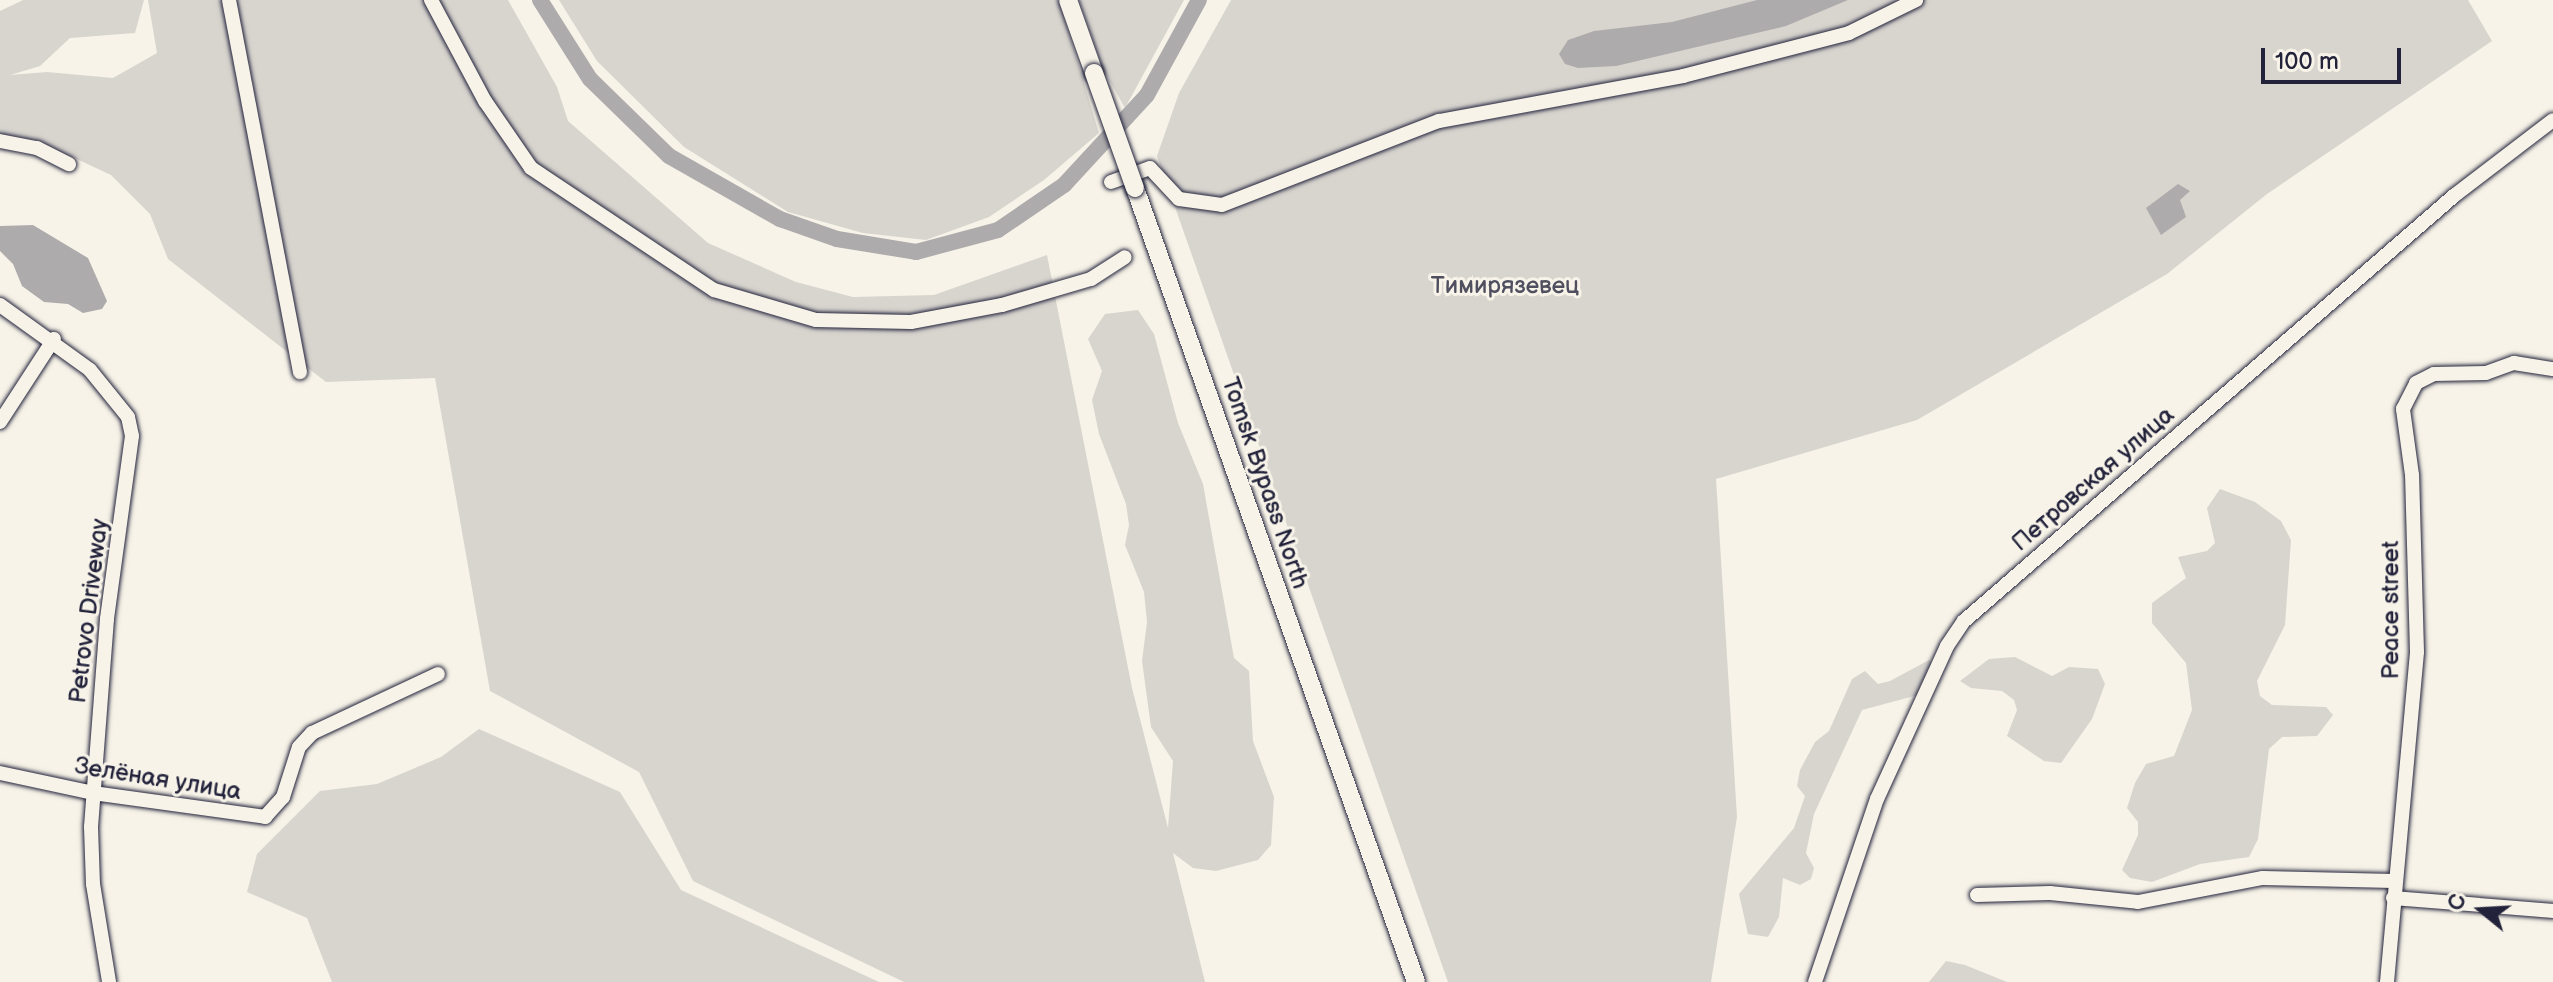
<!DOCTYPE html>
<meta charset="utf-8">
<style>
body{margin:0}
#map{position:relative;width:2553px;height:982px;overflow:hidden;background:#f7f3e8;font-family:"Balsamiq Sans",sans-serif}
div>[style]{position:absolute}
[style*='--x']{left:calc(var(--x)*1px);top:calc(var(--y)*1px);width:calc(var(--w)*1px);rotate:calc(var(--a)*1deg)}
.green>*{inset:0;background:#d8d5cf}
.water>*{inset:0;background:#aeabad}
.river>*{height:16px;margin:-8px;padding:0 8px;transform-origin:8px;border-radius:8px;background:#aeabad}
.roads{filter:drop-shadow(0 0 2px #22223b) drop-shadow(0 0 2px #22223b)}
.minor>*{height:14px;margin:-7px;padding:0 7px;transform-origin:7px;border-radius:7px;background:#f7f3e8}
.major>*{height:18px;margin:-9px;padding:0 9px;transform-origin:9px;border-radius:9px;background:#f7f3e8}
.bridges{filter:drop-shadow(0 0 2px #22223b) drop-shadow(0 0 2px #22223b)}
.major-bridge>*{height:18px;margin:-9px;padding:0 9px;transform-origin:9px;border-radius:9px;background:#f7f3e8}
span{translate:-50% -50%;white-space:nowrap;text-align:center;line-height:1.15;-webkit-text-stroke:6px #f7f3e8;paint-order:stroke}
.park-label{font-size:24px;color:#504f60}
.street-label{font-size:24px;color:#22223b}
.north{position:absolute;left:2441px;top:870px;width:80px;height:80px;-webkit-text-stroke:6px #f7f3e8;paint-order:stroke;rotate:288deg;font-size:22px;font-weight:700;line-height:32px;text-align:center;color:#22223b}
.north::after{content:'';display:block;margin:auto;width:28px;height:36px;background:#22223b;clip-path:polygon(50% 0,100% 100%,50% 72%,0 100%)}
.scale{position:absolute;left:2261px;top:48px;width:140px;height:36px;box-sizing:border-box;border:4px solid #22223b;border-top:0;padding-left:10px;font-size:24px;line-height:28px;white-space:nowrap;color:#22223b;-webkit-text-stroke:6px #f7f3e8;paint-order:stroke}
</style>
<div id="map">
<div class="green">
<div style="clip-path:polygon(23px 0,144px 0,135px 33px,70px 38px,40px 66px,10px 75px,47px 72px,113px 78px,157px 53px,148px 0,508px 0,557px 87px,568px 121px,708px 243px,796px 282px,853px 297px,934px 295px,1047px 255px,1132px 688px,1168px 828px,1173px 761px,1151px 727px,1142px 661px,1147px 622px,1144px 592px,1125px 545px,1129px 525px,1126px 504px,1099px 434px,1092px 400px,1102px 371px,1088px 339px,1105px 314px,1138px 310px,1154px 334px,1178px 423px,1203px 484px,1234px 658px,1249px 671px,1253px 741px,1274px 797px,1271px 845px,1258px 860px,1216px 871px,1193px 868px,1173px 853px,1205px 982px,904px 982px,693px 881px,639px 772px,490px 691px,435px 378px,326px 382px,168px 259px,150px 214px,111px 175px,36px 140px,0 136px,0 11px)"></div>
<div style="clip-path:polygon(559px 0,1059px 0,1099px 133px,1044px 180px,989px 217px,926px 240px,863px 233px,788px 212px,684px 147px,597px 61px)"></div>
<div style="clip-path:polygon(1079px 0,1184px 0,1125px 108px,1103px 69px)"></div>
<div style="clip-path:polygon(1231px 0,2468px 0,2492px 41px,2267px 194px,2167px 274px,1917px 420px,1716px 479px,1737px 817px,1711px 982px,1448px 982px,1157px 156px,1179px 93px)"></div>
<div style="clip-path:polygon(2220px 489px,2255px 502px,2281px 521px,2291px 540px,2285px 625px,2257px 681px,2260px 696px,2272px 705px,2326px 707px,2333px 715px,2317px 736px,2282px 737px,2269px 749px,2258px 839px,2249px 857px,2200px 864px,2152px 882px,2130px 878px,2122px 870px,2138px 835px,2138px 822px,2127px 808px,2135px 783px,2146px 764px,2174px 756px,2192px 710px,2186px 663px,2152px 623px,2152px 603px,2186px 578px,2178px 557px,2207px 551px,2215px 543px,2207px 508px)"></div>
<div style="clip-path:polygon(2015px 657px,2052px 676px,2069px 667px,2098px 669px,2105px 684px,2092px 719px,2061px 763px,2044px 761px,2007px 736px,2017px 710px,2014px 700px,2002px 691px,1971px 688px,1960px 681px,1989px 659px)"></div>
<div style="clip-path:polygon(1929px 660px,1933px 664px,1918px 695px,1862px 710px,1814px 814px,1806px 853px,1814px 868px,1811px 879px,1800px 885px,1783px 878px,1779px 917px,1768px 937px,1748px 934px,1739px 894px,1794px 828px,1805px 796px,1797px 786px,1800px 770px,1815px 742px,1829px 731px,1852px 679px,1865px 671px,1878px 684px,1890px 681px)"></div>
<div style="clip-path:polygon(479px 729px,620px 792px,681px 890px,879px 982px,332px 982px,307px 918px,247px 892px,257px 854px,320px 791px,377px 784px,441px 757px)"></div>
<div style="clip-path:polygon(1946px 961px,1965px 965px,2007px 982px,1929px 982px)"></div>
</div>
<div class="water">
<div style="clip-path:polygon(1757px 0,1848px 0,1786px 26px,1616px 66px,1578px 68px,1565px 64px,1559px 54px,1568px 40px,1594px 31px,1672px 22px)"></div>
<div style="clip-path:polygon(2178px 184px,2190px 191px,2180px 200px,2186px 217px,2161px 235px,2146px 208px)"></div>
<div style="clip-path:polygon(33px 225px,88px 258px,107px 301px,102px 309px,83px 313px,68px 304px,44px 302px,22px 286px,13px 264px,0 251px,0 226px)"></div>
</div>
<div class="river">
<div style="--x:540;--y:0;--w:93;--a:57.7"></div>
<div style="--x:590;--y:79;--w:110;--a:44.3"></div>
<div style="--x:669;--y:156;--w:128;--a:29.6"></div>
<div style="--x:780;--y:219;--w:60;--a:19.3"></div>
<div style="--x:837;--y:239;--w:80;--a:9.3"></div>
<div style="--x:916;--y:252;--w:85;--a:-15"></div>
<div style="--x:998;--y:230;--w:80;--a:-34.3"></div>
<div style="--x:1064;--y:185;--w:122;--a:-47.3"></div>
<div style="--x:1147;--y:95;--w:108;--a:-61.3"></div>
</div>
<div class="roads">
<div class="minor">
<div style="--x:229;--y:0;--w:379;--a:79.2"></div>
<div style="--x:431;--y:0;--w:115;--a:61.9"></div>
<div style="--x:485;--y:101;--w:81;--a:55.5"></div>
<div style="--x:531;--y:168;--w:220;--a:33.7"></div>
<div style="--x:714;--y:290;--w:106;--a:16.4"></div>
<div style="--x:816;--y:320;--w:95;--a:1.2"></div>
<div style="--x:911;--y:322;--w:93;--a:-10.6"></div>
<div style="--x:1002;--y:305;--w:93;--a:-16.3"></div>
<div style="--x:1091;--y:279;--w:40;--a:-32.9"></div>
<div style="--x:0;--y:141;--w:38;--a:11"></div>
<div style="--x:37;--y:148;--w:36;--a:27"></div>
<div style="--x:1111;--y:182;--w:41;--a:-19.7"></div>
<div style="--x:1150;--y:168;--w:42;--a:46.9"></div>
<div style="--x:1179;--y:199;--w:43;--a:7.9"></div>
<div style="--x:1222;--y:205;--w:233;--a:-21.2"></div>
<div style="--x:1439;--y:121;--w:248;--a:-10.4"></div>
<div style="--x:1683;--y:76;--w:171;--a:-14.5"></div>
<div style="--x:1849;--y:33;--w:75;--a:-26.2"></div>
<div style="--x:0;--y:305;--w:111;--a:35.8"></div>
<div style="--x:90;--y:370;--w:60;--a:51"></div>
<div style="--x:128;--y:417;--w:19;--a:78"></div>
<div style="--x:132;--y:436;--w:185;--a:97.8"></div>
<div style="--x:107;--y:619;--w:209;--a:94.4"></div>
<div style="--x:91;--y:827;--w:57;--a:88"></div>
<div style="--x:93;--y:884;--w:99;--a:80.7"></div>
<div style="--x:0;--y:422;--w:99;--a:-57"></div>
<div style="--x:0;--y:773;--w:95;--a:12.1"></div>
<div style="--x:93;--y:793;--w:174;--a:7.9"></div>
<div style="--x:265;--y:817;--w:27;--a:-48"></div>
<div style="--x:283;--y:797;--w:52;--a:-72.3"></div>
<div style="--x:299;--y:747;--w:19;--a:-47"></div>
<div style="--x:312;--y:733;--w:139;--a:-25.1"></div>
<div style="--x:1977;--y:895;--w:73;--a:-1.6"></div>
<div style="--x:2050;--y:893;--w:88;--a:5.8"></div>
<div style="--x:2138;--y:902;--w:127;--a:-10.9"></div>
<div style="--x:2263;--y:878;--w:131;--a:1.3"></div>
<div style="--x:2393;--y:898;--w:161;--a:4.6"></div>
<div style="--x:1815;--y:982;--w:193;--a:-71.3"></div>
<div style="--x:1877;--y:799;--w:168;--a:-65.4"></div>
<div style="--x:1947;--y:646;--w:30;--a:-56"></div>
<div style="--x:1964;--y:621;--w:650;--a:-40.95"></div>
<div style="--x:2455;--y:195;--w:123;--a:-37.4"></div>
<div style="--x:2387;--y:982;--w:331;--a:-84.8"></div>
<div style="--x:2417;--y:652;--w:177;--a:-91.6"></div>
<div style="--x:2412;--y:475;--w:67;--a:-97.8"></div>
<div style="--x:2403;--y:409;--w:29;--a:-63"></div>
<div style="--x:2416;--y:383;--w:20;--a:-27"></div>
<div style="--x:2434;--y:374;--w:52;--a:-1.1"></div>
<div style="--x:2486;--y:373;--w:30;--a:-20"></div>
<div style="--x:2514;--y:363;--w:39;--a:9"></div>
</div>
<div class="major">
<div style="--x:1068;--y:0;--w:77;--a:70.4"></div>
<div style="--x:1135;--y:188;--w:842;--a:70.51"></div>
</div>
</div>
<div class="bridges">
<div class="major-bridge">
<div style="--x:1094;--y:73;--w:122;--a:70.4"></div>
</div>
</div>
<div class="park-label">
<span style="left:1505px;top:286px">Тимирязевец</span>
</div>
<div class="street-label">
<span style="left:2093px;top:479px;rotate:-41deg">Петровская улица</span>
<span style="left:1265px;top:483px;rotate:71deg">Tomsk Bypass North</span>
<span style="left:2391px;top:610px;rotate:-90deg">Peace street</span>
<span style="left:89px;top:611px;rotate:-83deg">Petrovo Driveway</span>
<span style="left:158px;top:779px;rotate:9deg">Зелёная улица</span>
</div>
<div class="north">С</div>
<div class="scale">100 m</div>
</div>
